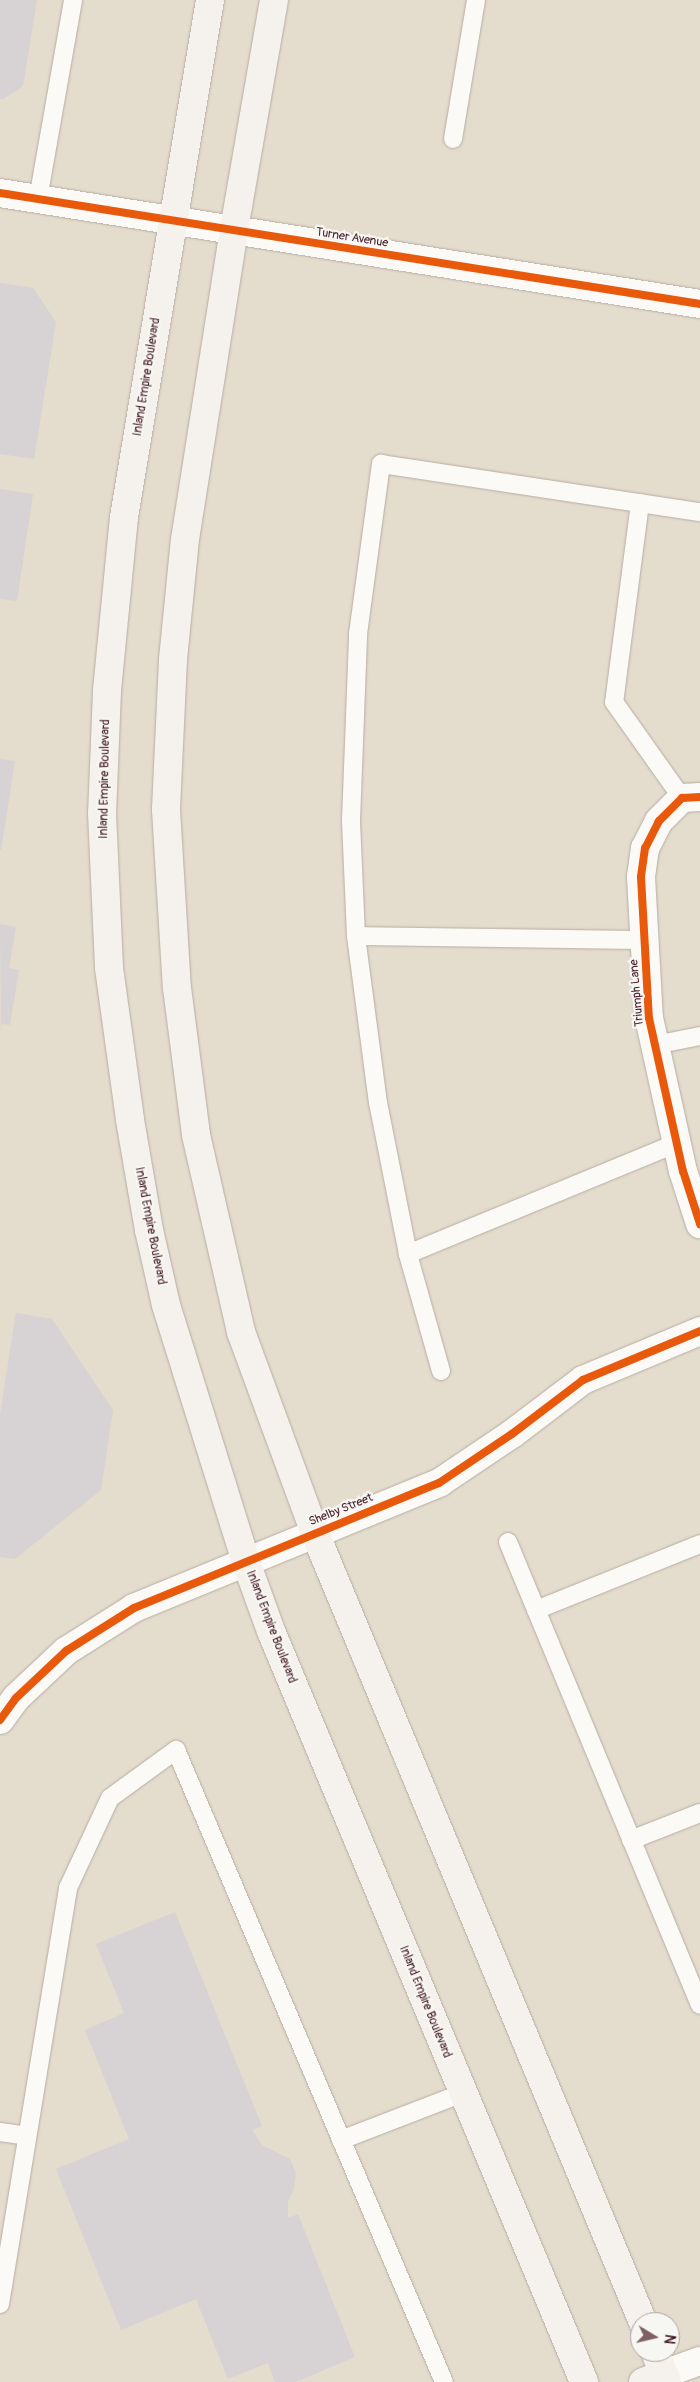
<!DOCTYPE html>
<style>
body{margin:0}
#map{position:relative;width:700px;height:2382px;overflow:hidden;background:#e4dccc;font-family:Pangolin,sans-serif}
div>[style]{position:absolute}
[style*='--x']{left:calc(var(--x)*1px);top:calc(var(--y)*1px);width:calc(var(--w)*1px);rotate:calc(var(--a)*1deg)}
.building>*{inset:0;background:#d7d2d3}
.roads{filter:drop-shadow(0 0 1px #b6ada3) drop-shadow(0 0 1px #b6ada3)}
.service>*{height:18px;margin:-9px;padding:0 9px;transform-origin:9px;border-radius:9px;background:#fbfaf7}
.minor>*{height:28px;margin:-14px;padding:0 14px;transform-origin:14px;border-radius:14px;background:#fbfaf7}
.tertiary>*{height:28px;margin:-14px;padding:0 14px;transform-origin:14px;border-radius:14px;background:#fbfaf7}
.secondary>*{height:28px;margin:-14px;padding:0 14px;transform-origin:14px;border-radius:14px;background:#f5f1ec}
.cycleway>*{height:8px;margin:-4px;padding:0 4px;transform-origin:4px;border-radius:4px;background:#e8590c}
span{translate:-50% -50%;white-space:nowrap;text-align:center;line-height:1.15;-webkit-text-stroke:4.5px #f6f6f2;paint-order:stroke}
.street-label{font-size:12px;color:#4a1f2b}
.north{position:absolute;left:630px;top:2312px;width:50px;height:50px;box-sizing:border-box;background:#f6f6f2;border:1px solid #b1a0a2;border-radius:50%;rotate:99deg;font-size:14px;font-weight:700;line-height:20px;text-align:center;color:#4a1f2b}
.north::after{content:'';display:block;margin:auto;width:18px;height:22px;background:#806163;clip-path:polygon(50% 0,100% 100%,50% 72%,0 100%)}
</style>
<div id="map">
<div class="building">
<div style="clip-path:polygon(0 0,37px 0,23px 86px,3px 99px,0 99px)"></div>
<div style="clip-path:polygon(0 283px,33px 288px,56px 322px,34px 459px,0 454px)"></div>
<div style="clip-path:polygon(0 489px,33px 494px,17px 601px,0 599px)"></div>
<div style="clip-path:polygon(0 759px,15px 761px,1px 850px,0 850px)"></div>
<div style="clip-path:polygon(0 924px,16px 927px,9px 968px,19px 970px,10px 1025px,2px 1024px,1px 1033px)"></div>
<div style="clip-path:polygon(16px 1313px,52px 1319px,113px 1410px,101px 1490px,15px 1559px,0 1557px,0 1414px)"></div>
<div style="clip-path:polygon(175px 1912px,262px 2126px,252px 2130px,262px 2145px,290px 2159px,296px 2173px,294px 2188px,288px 2202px,288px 2218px,298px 2214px,355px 2357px,296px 2382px,275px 2382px,268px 2363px,228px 2379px,196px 2299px,121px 2330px,56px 2169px,129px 2139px,85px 2030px,124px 2013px,96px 1944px)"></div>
</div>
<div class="roads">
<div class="service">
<div style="--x:453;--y:139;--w:141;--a:-80.6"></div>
<div style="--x:38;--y:199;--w:202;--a:-80"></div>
<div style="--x:640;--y:503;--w:201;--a:97.4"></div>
<div style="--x:614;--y:702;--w:118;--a:54.7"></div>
<div style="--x:356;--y:936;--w:289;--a:0.8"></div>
<div style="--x:655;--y:1045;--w:46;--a:-11.3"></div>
<div style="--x:408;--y:1254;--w:291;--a:-22.4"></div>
<div style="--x:441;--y:1371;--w:122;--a:-105.8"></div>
<div style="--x:408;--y:1254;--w:154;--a:-101.2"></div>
<div style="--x:378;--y:1103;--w:168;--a:-97.5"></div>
<div style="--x:356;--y:936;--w:116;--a:-92.5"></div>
<div style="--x:351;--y:820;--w:186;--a:-87.8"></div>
<div style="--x:358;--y:634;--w:172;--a:-82.3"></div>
<div style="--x:381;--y:464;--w:323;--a:8.6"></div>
<div style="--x:508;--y:1542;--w:501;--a:67.48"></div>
<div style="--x:536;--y:1610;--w:177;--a:-21.9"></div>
<div style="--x:631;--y:1840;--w:74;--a:-21.4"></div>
<div style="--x:0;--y:2132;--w:27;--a:8"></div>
<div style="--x:341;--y:2140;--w:131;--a:-21.1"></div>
<div style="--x:0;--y:2304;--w:422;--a:-80.7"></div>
<div style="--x:68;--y:1888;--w:99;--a:-65"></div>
<div style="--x:110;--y:1798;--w:82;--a:-36"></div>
<div style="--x:176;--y:1750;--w:686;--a:67.02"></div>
</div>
<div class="minor">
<div style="--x:700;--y:797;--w:18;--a:177"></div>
<div style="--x:682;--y:798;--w:33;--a:135"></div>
<div style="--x:659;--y:821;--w:30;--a:117"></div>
<div style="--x:645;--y:848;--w:29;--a:98"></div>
<div style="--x:641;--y:877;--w:141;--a:86.8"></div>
<div style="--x:649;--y:1018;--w:157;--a:77.5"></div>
<div style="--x:683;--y:1171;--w:56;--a:72.2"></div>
</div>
<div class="tertiary">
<div style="--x:0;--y:193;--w:709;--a:9.01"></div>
<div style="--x:0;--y:1720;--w:27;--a:-54"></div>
<div style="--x:16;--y:1698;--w:69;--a:-43.2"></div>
<div style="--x:66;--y:1651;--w:80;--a:-32.3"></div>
<div style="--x:134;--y:1608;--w:330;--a:-22.3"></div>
<div style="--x:439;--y:1483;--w:88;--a:-33.9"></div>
<div style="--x:512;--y:1434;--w:89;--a:-37.3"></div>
<div style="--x:583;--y:1380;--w:127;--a:-22.7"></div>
<div style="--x:664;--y:2374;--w:38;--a:-20"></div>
</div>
<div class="secondary">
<div style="--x:210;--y:0;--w:524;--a:99.44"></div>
<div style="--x:124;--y:517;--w:175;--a:95.6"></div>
<div style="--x:107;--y:691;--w:122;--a:92.3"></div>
<div style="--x:102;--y:813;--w:155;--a:87.4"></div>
<div style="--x:109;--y:968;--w:153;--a:82.1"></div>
<div style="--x:130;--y:1120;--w:112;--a:80.2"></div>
<div style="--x:149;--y:1230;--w:77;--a:77.2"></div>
<div style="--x:166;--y:1305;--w:269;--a:72.7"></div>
<div style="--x:246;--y:1562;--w:73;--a:70.1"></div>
<div style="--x:271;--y:1631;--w:814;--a:67.37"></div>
<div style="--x:274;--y:0;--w:233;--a:99.9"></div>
<div style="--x:234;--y:230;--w:313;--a:99"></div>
<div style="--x:185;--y:539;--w:122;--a:95.7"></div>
<div style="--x:173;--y:660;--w:150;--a:92.7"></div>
<div style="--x:166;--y:810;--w:178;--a:86.5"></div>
<div style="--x:177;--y:988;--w:148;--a:82.6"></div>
<div style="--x:196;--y:1135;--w:202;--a:77.1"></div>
<div style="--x:241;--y:1332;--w:214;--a:69.8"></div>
<div style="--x:315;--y:1533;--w:854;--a:67.43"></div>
<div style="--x:655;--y:2352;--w:32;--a:68"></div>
<div style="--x:643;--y:2382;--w:22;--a:-21"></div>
</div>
</div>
<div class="cycleway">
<div style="--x:0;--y:193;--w:709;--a:9.01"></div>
<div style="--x:700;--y:797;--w:18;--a:177"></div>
<div style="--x:682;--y:798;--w:33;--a:135"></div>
<div style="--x:659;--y:821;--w:30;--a:117"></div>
<div style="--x:645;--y:848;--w:29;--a:98"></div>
<div style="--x:641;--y:877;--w:141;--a:86.8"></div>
<div style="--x:649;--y:1018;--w:157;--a:77.5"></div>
<div style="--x:683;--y:1171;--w:56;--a:72.2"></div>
<div style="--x:0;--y:1720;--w:27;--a:-54"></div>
<div style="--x:16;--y:1698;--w:69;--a:-43.2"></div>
<div style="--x:66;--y:1651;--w:80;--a:-32.3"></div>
<div style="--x:134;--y:1608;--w:330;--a:-22.3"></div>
<div style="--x:439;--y:1483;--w:88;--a:-33.9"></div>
<div style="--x:512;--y:1434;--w:89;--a:-37.3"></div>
<div style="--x:583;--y:1380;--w:127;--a:-22.7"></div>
</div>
<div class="street-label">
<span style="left:352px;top:238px;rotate:9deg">Turner Avenue</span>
<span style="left:147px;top:377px;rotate:-81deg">Inland Empire Boulevard</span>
<span style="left:105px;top:779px;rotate:-89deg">Inland Empire Boulevard</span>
<span style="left:637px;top:993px;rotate:-95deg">Triumph Lane</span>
<span style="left:150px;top:1226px;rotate:79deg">Inland Empire Boulevard</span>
<span style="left:341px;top:1510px;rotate:-22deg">Shelby Street</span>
<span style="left:271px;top:1627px;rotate:69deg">Inland Empire Boulevard</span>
<span style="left:425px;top:2002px;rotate:68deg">Inland Empire Boulevard</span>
</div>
<div class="north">N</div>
</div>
